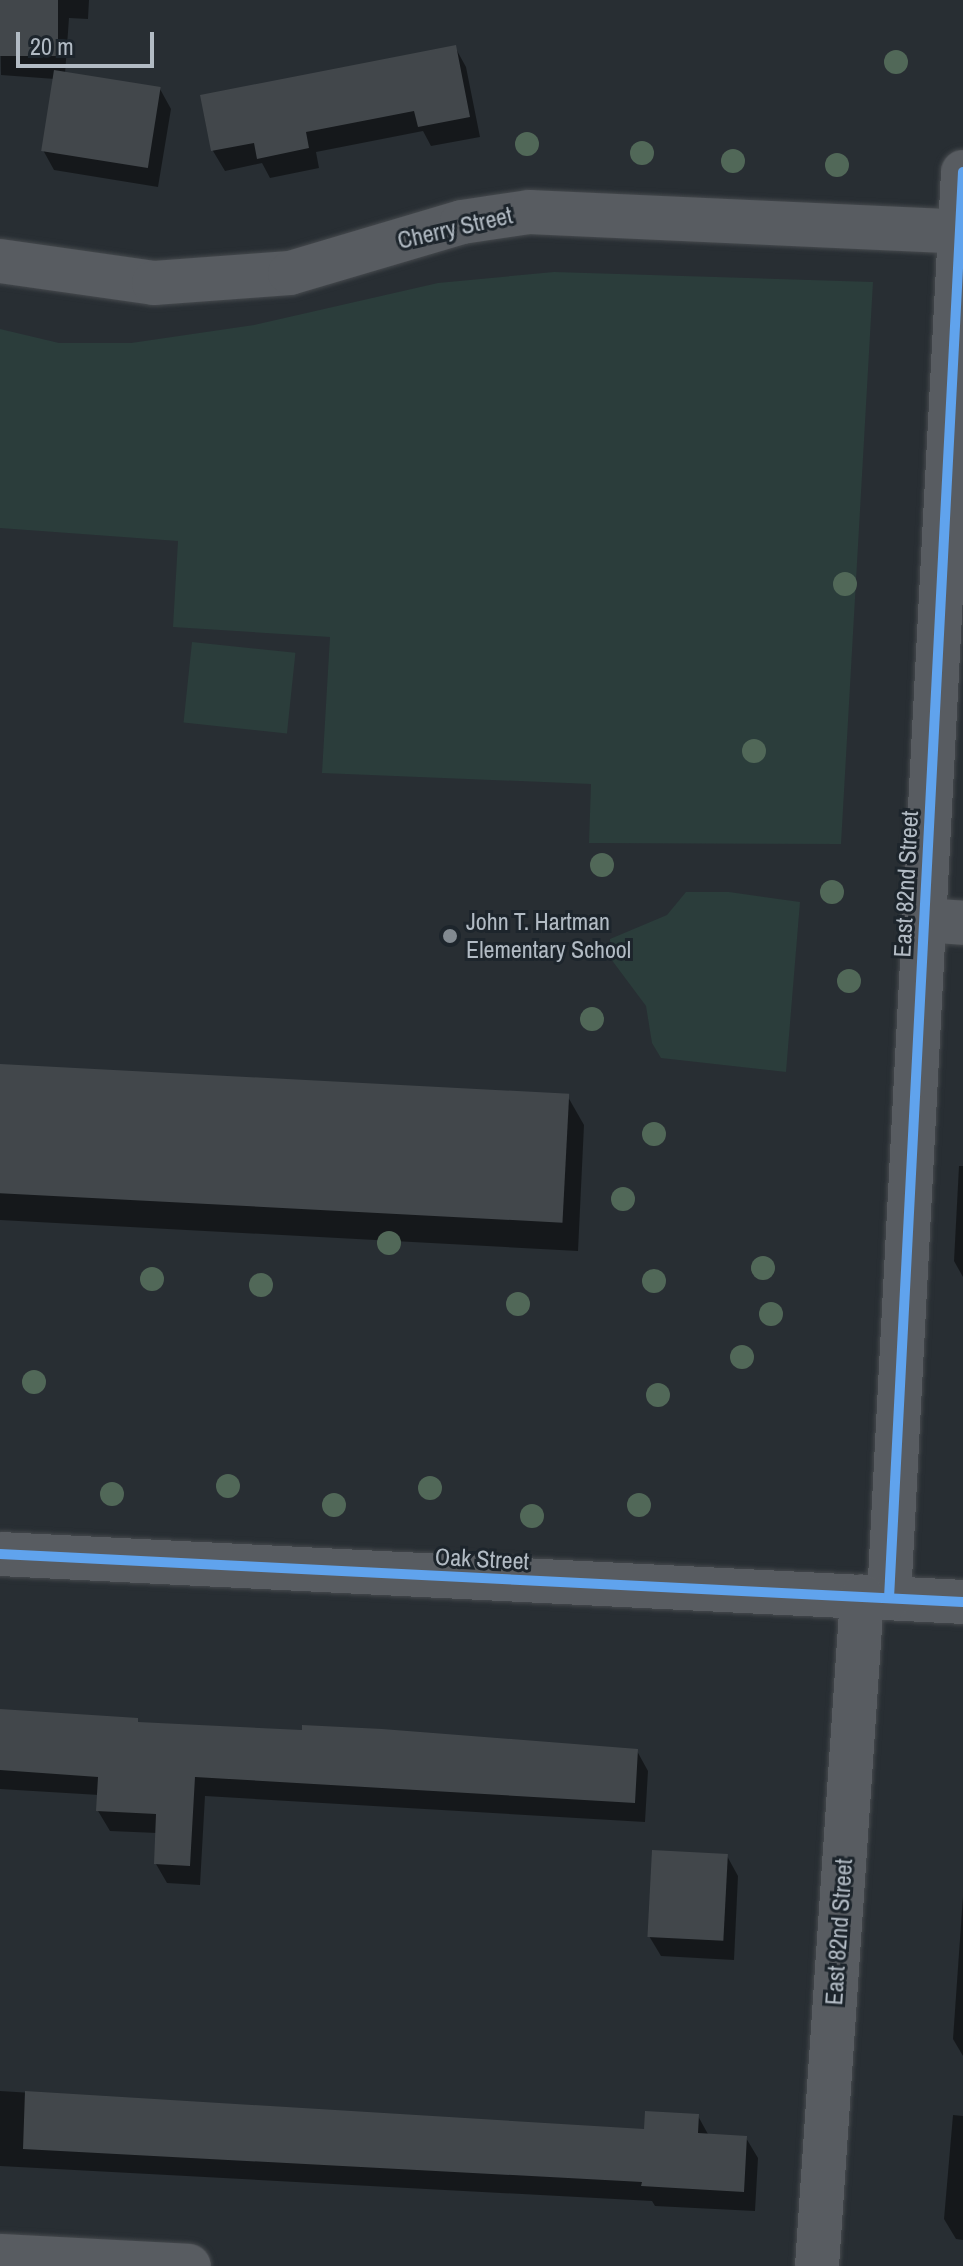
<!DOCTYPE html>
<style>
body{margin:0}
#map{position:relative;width:963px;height:2266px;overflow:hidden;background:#282e33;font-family:"Archivo Narrow",sans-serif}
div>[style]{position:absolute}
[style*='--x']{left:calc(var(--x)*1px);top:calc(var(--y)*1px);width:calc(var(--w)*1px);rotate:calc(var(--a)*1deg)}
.green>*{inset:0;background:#2b3d3b;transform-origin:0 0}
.shadow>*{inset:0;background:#0007}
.building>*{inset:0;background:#42474b;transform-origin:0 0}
.roads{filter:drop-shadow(0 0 2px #464a4e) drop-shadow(0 0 2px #464a4e)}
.minor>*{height:44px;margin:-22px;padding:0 22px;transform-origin:22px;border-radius:22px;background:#585c61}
.cycleway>*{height:10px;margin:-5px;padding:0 5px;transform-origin:5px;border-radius:5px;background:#60a3ed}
.trees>*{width:24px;height:24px;margin:-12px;border-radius:50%;background:#516858}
.dots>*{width:22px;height:22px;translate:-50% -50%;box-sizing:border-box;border:4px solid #1d252c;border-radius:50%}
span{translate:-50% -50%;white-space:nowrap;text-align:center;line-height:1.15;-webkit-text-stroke:6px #1d252c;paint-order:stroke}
.street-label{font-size:24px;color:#b2bbc4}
.poi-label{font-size:24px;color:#b2bbc4}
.left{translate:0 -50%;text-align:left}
.scale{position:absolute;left:16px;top:32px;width:138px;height:36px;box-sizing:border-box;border:4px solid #b2bbc4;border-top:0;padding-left:10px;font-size:24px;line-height:28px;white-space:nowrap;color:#b2bbc4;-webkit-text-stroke:6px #1d252c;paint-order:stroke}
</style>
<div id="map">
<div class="green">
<div style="clip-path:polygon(554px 272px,873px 282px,841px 844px,589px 843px,591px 784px,322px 773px,330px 637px,173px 627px,178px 541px,0 528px,0 329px,59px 343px,131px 343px,254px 325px,438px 283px)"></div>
<div style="left:192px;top:642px;width:104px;height:81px;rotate:6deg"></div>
<div style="clip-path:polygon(686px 892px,729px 892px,800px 902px,786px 1072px,661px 1058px,652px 1043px,646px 1006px,611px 959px,610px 939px,667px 915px)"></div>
</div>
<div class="shadow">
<div style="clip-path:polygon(0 0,89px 0,88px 19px,69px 18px,65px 74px,160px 89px,171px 109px,158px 187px,54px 170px,43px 150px,55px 79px,1px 75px)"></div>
<div style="clip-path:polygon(455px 47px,466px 67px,480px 137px,431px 146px,423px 131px,316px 152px,319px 168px,270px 178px,262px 163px,225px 171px,213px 151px,202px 96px)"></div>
<div style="clip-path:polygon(0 1066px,568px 1097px,584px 1125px,578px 1251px,0 1220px)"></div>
<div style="clip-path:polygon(959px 1166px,963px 1166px,963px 1277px,954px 1261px)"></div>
<div style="clip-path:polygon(0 1711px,137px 1720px,139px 1724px,637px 1751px,648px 1771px,645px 1822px,205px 1796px,200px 1885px,167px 1883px,156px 1864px,157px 1833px,110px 1831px,98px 1811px,99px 1795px,0 1789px)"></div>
<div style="clip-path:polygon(727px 1856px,738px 1876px,734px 1960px,661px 1956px,649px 1936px)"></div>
<div style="clip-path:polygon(963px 1896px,963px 2056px,953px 2039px)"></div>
<div style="clip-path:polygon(0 2091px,646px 2131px,698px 2116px,709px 2136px,746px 2138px,758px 2158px,755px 2211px,655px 2206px,652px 2201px,0 2166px)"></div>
<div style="clip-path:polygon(953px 2115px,963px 2116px,963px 2240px,956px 2239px,944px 2219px)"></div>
</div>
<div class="building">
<div style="left:0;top:0;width:58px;height:56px"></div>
<div style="clip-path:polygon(456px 45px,470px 117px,418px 127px,414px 111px,306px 132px,309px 148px,257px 159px,254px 143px,211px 151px,200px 95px)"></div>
<div style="left:54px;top:70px;width:108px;height:82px;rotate:9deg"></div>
<div style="left:0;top:1064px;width:570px;height:129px;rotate:3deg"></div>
<div style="clip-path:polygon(0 1709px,138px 1718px,138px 1722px,302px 1730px,302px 1725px,382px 1729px,638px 1749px,635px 1803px,195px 1777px,190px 1866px,154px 1864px,156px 1814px,96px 1811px,98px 1777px,0 1770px)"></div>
<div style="left:652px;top:1850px;width:76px;height:87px;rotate:3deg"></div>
<div style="clip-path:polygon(25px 2091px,644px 2129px,645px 2111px,699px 2114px,698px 2133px,747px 2136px,744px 2192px,641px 2186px,642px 2182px,23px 2149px)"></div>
</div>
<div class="roads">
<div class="minor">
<div style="--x:0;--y:261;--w:156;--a:8.1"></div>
<div style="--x:154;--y:283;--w:136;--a:-4.2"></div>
<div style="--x:290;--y:273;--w:179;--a:-16.5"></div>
<div style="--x:462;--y:222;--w:68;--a:-8.5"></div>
<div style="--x:529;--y:212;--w:434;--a:2.6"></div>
<div style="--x:924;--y:920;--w:39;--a:4"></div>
<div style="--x:0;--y:1554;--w:964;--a:2.85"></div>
<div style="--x:889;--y:1598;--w:1428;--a:-87.03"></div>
<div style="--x:0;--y:2256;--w:189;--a:3"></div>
<div style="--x:817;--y:2266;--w:671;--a:-86.15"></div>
</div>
</div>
<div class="cycleway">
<div style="--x:0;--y:1554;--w:964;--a:2.85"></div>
<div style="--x:889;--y:1598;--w:1428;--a:-87.03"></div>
</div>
<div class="trees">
<div style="left:896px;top:62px"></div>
<div style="left:527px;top:144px"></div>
<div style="left:642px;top:153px"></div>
<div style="left:733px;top:161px"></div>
<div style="left:837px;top:165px"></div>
<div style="left:845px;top:584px"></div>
<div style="left:754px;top:751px"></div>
<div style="left:602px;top:865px"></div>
<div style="left:832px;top:892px"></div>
<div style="left:849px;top:981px"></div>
<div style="left:592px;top:1019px"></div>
<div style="left:654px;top:1134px"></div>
<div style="left:623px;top:1199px"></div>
<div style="left:389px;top:1243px"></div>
<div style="left:763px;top:1268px"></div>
<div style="left:152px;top:1279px"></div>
<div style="left:654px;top:1281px"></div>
<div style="left:261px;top:1285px"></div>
<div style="left:518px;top:1304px"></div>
<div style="left:771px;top:1314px"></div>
<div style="left:742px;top:1357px"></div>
<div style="left:34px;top:1382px"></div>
<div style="left:658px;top:1395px"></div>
<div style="left:228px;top:1486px"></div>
<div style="left:430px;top:1488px"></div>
<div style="left:112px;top:1494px"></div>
<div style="left:334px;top:1505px"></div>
<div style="left:639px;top:1505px"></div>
<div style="left:532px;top:1516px"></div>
</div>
<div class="dots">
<div style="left:450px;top:936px;background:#828a91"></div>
</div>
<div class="street-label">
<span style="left:455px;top:228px;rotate:-13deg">Cherry Street</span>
<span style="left:906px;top:884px;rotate:-87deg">East 82nd Street</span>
<span style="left:482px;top:1559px;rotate:3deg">Oak Street</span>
<span style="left:839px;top:1932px;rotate:-86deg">East 82nd Street</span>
</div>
<div class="poi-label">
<span class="left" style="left:466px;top:936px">John T. Hartman<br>Elementary School</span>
</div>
<div class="scale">20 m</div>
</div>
